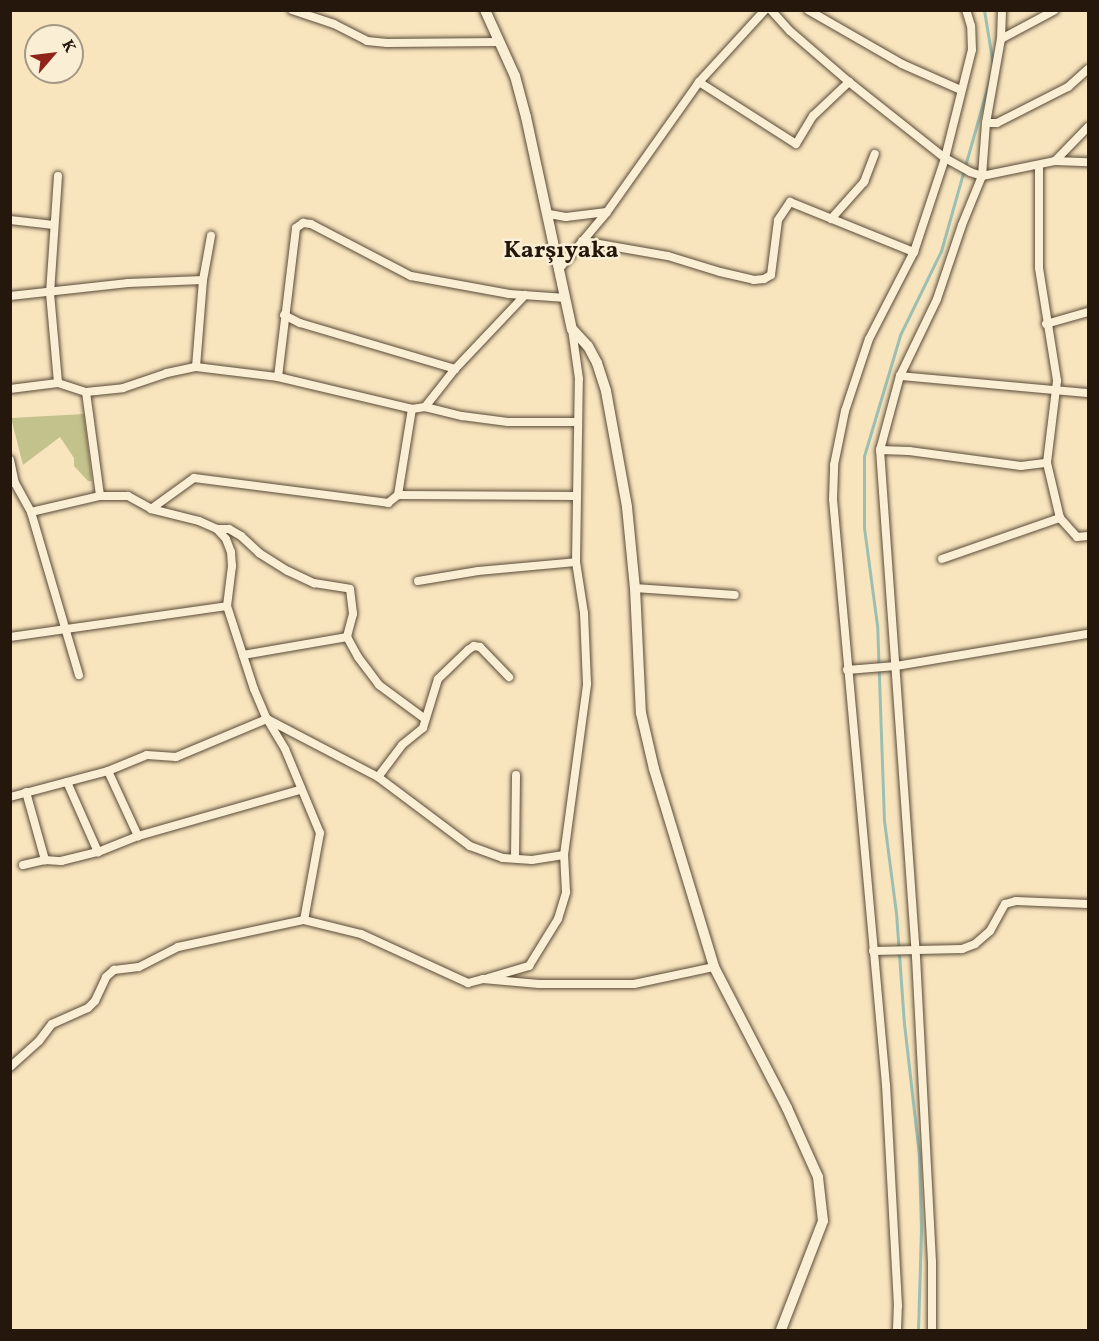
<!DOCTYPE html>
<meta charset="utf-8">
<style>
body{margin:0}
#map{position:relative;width:1099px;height:1341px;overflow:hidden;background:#f8e5be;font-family:Vollkorn,serif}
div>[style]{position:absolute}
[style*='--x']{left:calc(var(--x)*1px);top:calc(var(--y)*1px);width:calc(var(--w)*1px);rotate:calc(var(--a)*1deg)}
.green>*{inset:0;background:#c4c28c}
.stream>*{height:3px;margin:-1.5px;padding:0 1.5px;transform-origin:1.5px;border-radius:1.5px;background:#9dbfb1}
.roads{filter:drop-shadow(0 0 2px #5a4a38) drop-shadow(0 0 2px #5a4a38)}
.minor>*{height:8px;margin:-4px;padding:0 4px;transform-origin:4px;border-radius:4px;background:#faeed5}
.tertiary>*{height:10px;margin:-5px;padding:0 5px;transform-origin:5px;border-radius:5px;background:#faeed5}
span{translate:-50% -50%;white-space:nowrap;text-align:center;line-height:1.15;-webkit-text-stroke:5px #faeed5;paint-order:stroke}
.district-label{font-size:24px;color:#25170c;font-weight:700}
.frame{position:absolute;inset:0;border:12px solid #25170c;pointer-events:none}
.north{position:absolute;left:24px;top:24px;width:60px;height:60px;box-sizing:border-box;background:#faeed5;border:2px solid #a59885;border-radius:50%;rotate:62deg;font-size:16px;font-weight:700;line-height:24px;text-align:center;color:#25170c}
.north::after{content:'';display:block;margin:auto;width:21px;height:27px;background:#8f2418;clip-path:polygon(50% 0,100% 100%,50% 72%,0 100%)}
</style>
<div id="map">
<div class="green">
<div style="clip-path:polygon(84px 414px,92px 481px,88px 481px,74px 466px,74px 458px,60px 437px,23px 465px,11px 418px)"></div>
</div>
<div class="stream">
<div style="--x:984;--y:10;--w:56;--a:80.7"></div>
<div style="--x:918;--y:1330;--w:102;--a:-88.3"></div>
<div style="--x:921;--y:1228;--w:73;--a:-91.6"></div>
<div style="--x:919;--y:1155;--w:132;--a:-96.5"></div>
<div style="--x:904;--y:1024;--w:111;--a:-94.1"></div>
<div style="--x:896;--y:913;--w:93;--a:-97.4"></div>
<div style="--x:884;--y:821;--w:196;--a:-92"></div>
<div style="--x:877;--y:625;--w:98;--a:-97.6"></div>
<div style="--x:864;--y:528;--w:72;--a:-90"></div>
<div style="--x:864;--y:456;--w:126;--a:-73.4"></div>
<div style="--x:900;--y:335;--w:93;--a:-64"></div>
<div style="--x:941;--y:251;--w:184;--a:-74.2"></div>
</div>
<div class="roads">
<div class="minor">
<div style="--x:292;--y:10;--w:44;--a:18.4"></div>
<div style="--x:334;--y:24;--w:37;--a:27"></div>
<div style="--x:367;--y:41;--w:20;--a:6"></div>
<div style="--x:387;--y:43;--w:111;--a:-0.5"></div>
<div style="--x:771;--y:10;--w:28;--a:48"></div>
<div style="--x:790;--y:31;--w:78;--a:40.8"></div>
<div style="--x:849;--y:82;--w:122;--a:38.4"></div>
<div style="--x:945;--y:158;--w:29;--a:29"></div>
<div style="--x:970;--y:172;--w:13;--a:18"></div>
<div style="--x:982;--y:176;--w:75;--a:-11.6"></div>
<div style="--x:1055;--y:161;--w:33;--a:2"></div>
<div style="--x:808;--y:10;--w:108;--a:29.9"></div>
<div style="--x:902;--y:64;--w:64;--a:23.8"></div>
<div style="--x:1001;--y:39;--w:61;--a:-28.2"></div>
<div style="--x:699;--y:82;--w:115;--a:32.6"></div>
<div style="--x:796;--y:144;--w:33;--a:-59"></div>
<div style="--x:813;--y:116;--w:50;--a:-43.4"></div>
<div style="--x:986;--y:123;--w:11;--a:0"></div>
<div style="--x:997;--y:123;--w:80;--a:-26.9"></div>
<div style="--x:1068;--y:87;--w:27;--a:-42"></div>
<div style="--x:1055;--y:161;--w:47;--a:-45.9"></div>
<div style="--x:1039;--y:165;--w:103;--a:90"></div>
<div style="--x:1039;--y:268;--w:114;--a:80.9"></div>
<div style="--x:1057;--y:381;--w:83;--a:97"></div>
<div style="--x:1047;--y:463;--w:57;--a:76.7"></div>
<div style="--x:1060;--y:518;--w:25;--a:48"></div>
<div style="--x:1077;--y:537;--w:11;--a:-5"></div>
<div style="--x:58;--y:176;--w:117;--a:93.9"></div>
<div style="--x:50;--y:293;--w:90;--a:84.9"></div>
<div style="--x:549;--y:214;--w:17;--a:10"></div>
<div style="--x:566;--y:217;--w:41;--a:-7"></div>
<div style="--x:831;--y:219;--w:50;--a:-48.3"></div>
<div style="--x:864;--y:182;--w:30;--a:-69"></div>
<div style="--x:10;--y:220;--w:44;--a:6.5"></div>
<div style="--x:582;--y:241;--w:87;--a:9.9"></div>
<div style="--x:668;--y:256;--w:54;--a:17.1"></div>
<div style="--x:720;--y:272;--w:35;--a:13"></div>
<div style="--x:754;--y:280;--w:10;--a:-6"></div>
<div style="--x:764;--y:279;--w:8;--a:-30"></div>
<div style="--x:771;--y:275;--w:55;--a:-82.7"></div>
<div style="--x:778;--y:220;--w:22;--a:-56"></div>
<div style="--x:790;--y:202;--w:134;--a:22"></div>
<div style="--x:560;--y:268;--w:73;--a:-50"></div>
<div style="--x:607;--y:212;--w:159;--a:-54.7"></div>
<div style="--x:699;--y:82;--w:98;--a:-47.5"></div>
<div style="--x:203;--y:280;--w:45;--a:-79.7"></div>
<div style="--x:10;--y:296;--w:119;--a:-6.3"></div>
<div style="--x:128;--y:283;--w:75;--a:-2.3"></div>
<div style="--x:203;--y:280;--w:87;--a:94.6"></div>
<div style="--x:284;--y:315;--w:18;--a:27"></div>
<div style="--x:300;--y:323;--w:162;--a:16.5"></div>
<div style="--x:1046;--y:324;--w:44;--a:-15.9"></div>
<div style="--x:900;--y:376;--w:189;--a:5.2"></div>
<div style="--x:278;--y:377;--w:150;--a:-83.1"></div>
<div style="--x:296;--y:228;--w:9;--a:-36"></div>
<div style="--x:303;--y:223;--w:8;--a:7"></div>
<div style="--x:311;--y:224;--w:113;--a:27.5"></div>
<div style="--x:411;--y:276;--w:100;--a:10.4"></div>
<div style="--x:509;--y:294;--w:57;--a:4"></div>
<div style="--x:10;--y:389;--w:48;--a:-7.1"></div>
<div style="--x:58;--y:383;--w:29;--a:18"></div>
<div style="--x:86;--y:392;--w:10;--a:-6"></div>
<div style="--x:96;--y:391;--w:27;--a:-6"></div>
<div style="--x:123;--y:388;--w:46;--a:-18.8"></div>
<div style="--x:167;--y:373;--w:30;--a:-12"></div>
<div style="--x:196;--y:367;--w:83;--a:7"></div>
<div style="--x:278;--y:377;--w:138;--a:13.4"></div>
<div style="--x:412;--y:409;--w:13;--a:-9"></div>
<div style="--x:425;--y:407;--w:48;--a:-51.7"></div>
<div style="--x:455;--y:369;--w:102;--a:-46.6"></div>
<div style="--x:86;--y:392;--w:105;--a:82.3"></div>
<div style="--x:425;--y:407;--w:38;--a:14"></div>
<div style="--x:462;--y:416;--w:46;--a:7.4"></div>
<div style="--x:508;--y:422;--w:70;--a:0"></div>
<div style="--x:880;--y:450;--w:29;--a:2"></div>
<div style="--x:909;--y:451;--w:113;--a:7.6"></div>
<div style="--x:1021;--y:466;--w:26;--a:-7"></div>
<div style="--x:10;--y:460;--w:24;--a:78"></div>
<div style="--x:15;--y:483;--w:33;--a:61"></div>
<div style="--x:31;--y:512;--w:71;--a:-13.1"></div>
<div style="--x:100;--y:496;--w:28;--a:0"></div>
<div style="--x:128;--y:496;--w:26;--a:29"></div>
<div style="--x:151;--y:509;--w:49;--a:14"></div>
<div style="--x:199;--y:521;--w:20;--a:24"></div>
<div style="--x:217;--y:529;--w:13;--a:48"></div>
<div style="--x:226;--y:539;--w:14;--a:69"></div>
<div style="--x:231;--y:552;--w:14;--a:86"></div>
<div style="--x:232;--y:566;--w:40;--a:97.1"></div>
<div style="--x:227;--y:606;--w:87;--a:72"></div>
<div style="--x:254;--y:689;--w:33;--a:67"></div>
<div style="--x:267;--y:719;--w:125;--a:27.6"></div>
<div style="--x:378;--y:777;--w:115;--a:36.9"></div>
<div style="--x:470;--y:846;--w:35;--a:20"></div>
<div style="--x:503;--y:858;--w:29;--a:4"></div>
<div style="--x:532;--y:860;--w:32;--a:-9"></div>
<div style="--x:398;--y:495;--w:178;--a:0.3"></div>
<div style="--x:151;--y:509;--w:53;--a:-35.8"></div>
<div style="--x:194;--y:478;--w:196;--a:7.3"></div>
<div style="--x:388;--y:503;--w:13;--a:-39"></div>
<div style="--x:398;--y:495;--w:87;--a:-80.8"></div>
<div style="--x:31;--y:512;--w:170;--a:73.6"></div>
<div style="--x:217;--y:529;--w:12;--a:0"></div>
<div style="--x:229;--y:529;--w:14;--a:30"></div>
<div style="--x:241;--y:536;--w:25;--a:43"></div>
<div style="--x:259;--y:553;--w:34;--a:32"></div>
<div style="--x:288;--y:571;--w:29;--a:25"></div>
<div style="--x:314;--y:583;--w:36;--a:9"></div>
<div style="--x:350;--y:589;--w:25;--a:83"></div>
<div style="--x:353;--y:614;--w:24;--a:105"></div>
<div style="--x:347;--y:637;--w:23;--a:61"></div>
<div style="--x:358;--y:657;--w:35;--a:53"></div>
<div style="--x:379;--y:685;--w:56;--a:36.3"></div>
<div style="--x:942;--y:559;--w:125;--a:-19.2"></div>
<div style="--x:418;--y:581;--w:61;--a:-9.5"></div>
<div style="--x:478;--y:571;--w:98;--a:-5.2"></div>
<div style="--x:635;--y:588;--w:100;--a:4"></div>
<div style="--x:10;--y:637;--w:219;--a:-8.1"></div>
<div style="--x:243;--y:655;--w:106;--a:-9.8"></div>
<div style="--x:847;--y:670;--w:49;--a:-4.7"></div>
<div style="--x:896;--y:666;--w:195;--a:-9.5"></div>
<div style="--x:108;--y:771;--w:72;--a:65.2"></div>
<div style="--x:378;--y:777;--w:40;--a:-53"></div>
<div style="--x:402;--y:745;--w:27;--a:-39"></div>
<div style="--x:423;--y:728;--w:51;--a:-73"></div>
<div style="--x:438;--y:679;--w:42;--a:-44"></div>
<div style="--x:468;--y:650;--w:7;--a:-34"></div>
<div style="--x:474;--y:646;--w:6;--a:9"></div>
<div style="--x:480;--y:647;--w:42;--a:46"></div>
<div style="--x:67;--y:782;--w:77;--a:66.1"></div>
<div style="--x:26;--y:792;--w:71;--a:74.4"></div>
<div style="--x:10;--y:797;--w:101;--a:-14.9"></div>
<div style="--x:108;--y:771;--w:42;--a:-22.3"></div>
<div style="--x:147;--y:755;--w:29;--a:4"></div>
<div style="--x:176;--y:757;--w:99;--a:-22.7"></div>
<div style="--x:267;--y:719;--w:35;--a:59"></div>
<div style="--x:285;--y:749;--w:91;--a:67.4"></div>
<div style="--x:320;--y:833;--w:88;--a:100.4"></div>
<div style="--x:515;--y:858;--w:83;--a:-89.3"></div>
<div style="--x:23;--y:865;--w:23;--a:-13"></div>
<div style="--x:45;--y:860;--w:16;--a:4"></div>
<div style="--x:61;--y:861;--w:38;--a:-14"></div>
<div style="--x:98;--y:852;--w:43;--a:-21.8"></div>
<div style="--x:138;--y:836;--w:168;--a:-15.9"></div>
<div style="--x:873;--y:951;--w:89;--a:-1.3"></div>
<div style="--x:962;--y:949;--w:14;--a:-21"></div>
<div style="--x:975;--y:944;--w:20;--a:-41"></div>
<div style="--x:990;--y:931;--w:31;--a:-61"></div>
<div style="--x:1005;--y:904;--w:11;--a:-15"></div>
<div style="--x:1016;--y:901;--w:72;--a:2.4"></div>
<div style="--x:488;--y:978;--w:43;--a:-16.3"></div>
<div style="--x:529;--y:966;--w:55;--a:-58.3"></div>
<div style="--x:558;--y:919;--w:28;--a:-73"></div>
<div style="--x:566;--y:892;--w:37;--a:-93"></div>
<div style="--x:564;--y:855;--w:173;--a:-82.3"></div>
<div style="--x:587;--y:684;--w:71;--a:-92.4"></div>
<div style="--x:584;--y:613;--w:52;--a:-98.9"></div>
<div style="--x:576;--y:562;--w:183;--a:-89.1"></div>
<div style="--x:579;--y:379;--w:50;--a:-98"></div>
<div style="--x:10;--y:1067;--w:39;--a:-42"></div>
<div style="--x:39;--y:1041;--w:21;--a:-53"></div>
<div style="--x:52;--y:1024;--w:39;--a:-24"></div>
<div style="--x:88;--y:1008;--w:10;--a:-45"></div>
<div style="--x:95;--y:1001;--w:26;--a:-65"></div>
<div style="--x:106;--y:977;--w:11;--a:-41"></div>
<div style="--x:114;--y:970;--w:25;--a:-7"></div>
<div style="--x:139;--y:967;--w:44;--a:-27.1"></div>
<div style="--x:178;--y:947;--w:129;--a:-12.1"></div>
<div style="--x:304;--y:920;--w:59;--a:13.8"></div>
<div style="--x:361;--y:934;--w:118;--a:24.6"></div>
<div style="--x:468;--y:983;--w:16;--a:-15"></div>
<div style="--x:483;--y:979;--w:56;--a:5.1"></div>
<div style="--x:539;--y:984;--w:95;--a:0"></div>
<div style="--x:634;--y:984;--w:82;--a:-12"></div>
<div style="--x:897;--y:1330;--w:24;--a:-88"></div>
<div style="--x:898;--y:1306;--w:221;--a:-93.1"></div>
<div style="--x:886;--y:1085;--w:588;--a:-95.17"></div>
<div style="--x:833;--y:499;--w:34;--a:-88"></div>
<div style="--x:834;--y:465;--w:55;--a:-78.5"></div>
<div style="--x:845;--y:411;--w:76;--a:-71.6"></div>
<div style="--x:869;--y:339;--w:98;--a:-62.7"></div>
<div style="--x:914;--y:252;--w:99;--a:-71.7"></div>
<div style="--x:945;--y:158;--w:111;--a:-76"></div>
<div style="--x:972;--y:50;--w:24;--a:-92"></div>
<div style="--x:971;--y:26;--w:17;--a:-107"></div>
<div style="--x:932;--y:1330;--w:68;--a:-90"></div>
<div style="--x:932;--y:1262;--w:305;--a:-93"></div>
<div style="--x:916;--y:957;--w:508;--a:-94.06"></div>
<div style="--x:880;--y:450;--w:77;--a:-74.9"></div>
<div style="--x:900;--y:376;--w:85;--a:-64.3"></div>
<div style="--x:937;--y:299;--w:78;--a:-71.3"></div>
<div style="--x:962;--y:225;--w:53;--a:-67.8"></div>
<div style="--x:982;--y:176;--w:53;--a:-85.7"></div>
<div style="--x:986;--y:123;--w:85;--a:-79.9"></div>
<div style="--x:1001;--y:39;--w:29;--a:-88"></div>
</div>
<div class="tertiary">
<div style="--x:485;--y:10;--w:72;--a:65.6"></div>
<div style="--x:515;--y:76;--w:42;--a:75"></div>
<div style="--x:526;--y:117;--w:217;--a:77.8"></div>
<div style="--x:572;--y:329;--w:23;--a:47"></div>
<div style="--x:588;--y:346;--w:19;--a:62"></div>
<div style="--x:597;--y:363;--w:29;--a:72"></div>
<div style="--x:606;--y:391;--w:118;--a:79.7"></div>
<div style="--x:627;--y:507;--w:81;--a:84.4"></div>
<div style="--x:635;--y:588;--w:125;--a:87.3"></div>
<div style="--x:641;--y:713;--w:57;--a:76.9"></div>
<div style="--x:654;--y:769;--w:207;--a:73.1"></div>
<div style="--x:714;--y:967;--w:159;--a:62.6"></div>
<div style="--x:787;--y:1108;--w:76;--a:65.8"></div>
<div style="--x:818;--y:1177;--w:44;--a:83.5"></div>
<div style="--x:823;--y:1221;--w:117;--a:111.1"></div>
</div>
</div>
<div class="district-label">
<span style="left:561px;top:252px">Karşıyaka</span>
</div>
<div class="frame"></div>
<div class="north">K</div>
</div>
